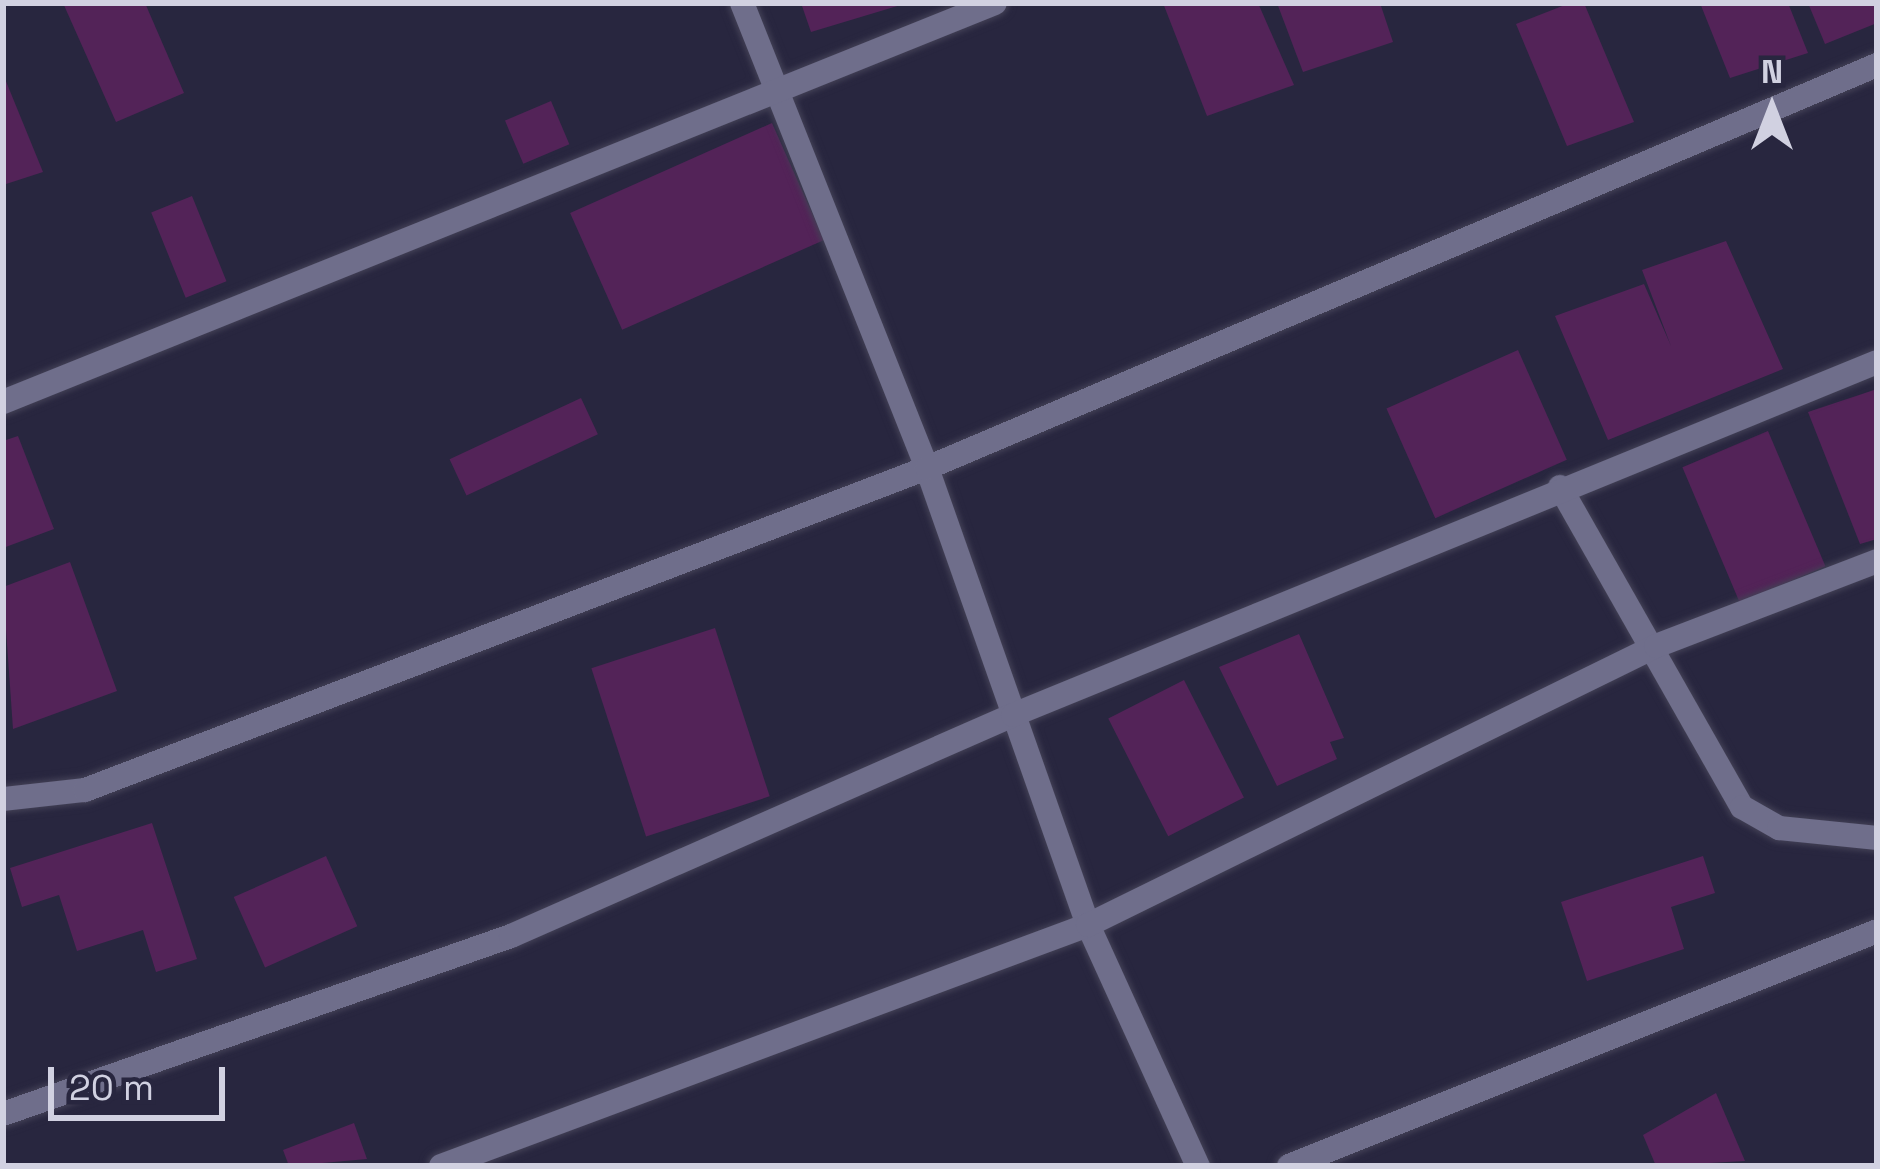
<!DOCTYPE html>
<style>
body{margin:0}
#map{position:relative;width:1880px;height:1169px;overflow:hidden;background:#28263f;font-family:"Space Grotesk",sans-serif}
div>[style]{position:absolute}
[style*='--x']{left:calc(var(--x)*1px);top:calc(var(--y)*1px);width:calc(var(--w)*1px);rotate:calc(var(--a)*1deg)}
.building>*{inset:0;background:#532358;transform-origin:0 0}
.roads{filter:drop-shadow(0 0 3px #434156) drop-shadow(0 0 3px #434156)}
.street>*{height:24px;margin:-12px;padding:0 12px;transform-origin:12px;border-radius:12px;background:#6f6e8b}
span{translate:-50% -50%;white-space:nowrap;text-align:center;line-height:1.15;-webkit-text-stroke:9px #28263f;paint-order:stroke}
.frame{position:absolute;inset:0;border:6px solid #d1d1e1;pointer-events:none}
.north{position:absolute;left:1712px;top:48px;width:120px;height:120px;-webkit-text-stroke:9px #28263f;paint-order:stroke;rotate:0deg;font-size:33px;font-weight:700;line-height:48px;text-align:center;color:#d1d1e1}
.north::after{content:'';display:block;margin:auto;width:42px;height:54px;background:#d1d1e1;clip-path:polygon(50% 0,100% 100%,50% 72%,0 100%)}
.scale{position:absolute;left:48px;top:1067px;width:177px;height:54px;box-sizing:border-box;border:6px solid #d1d1e1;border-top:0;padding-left:15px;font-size:36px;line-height:42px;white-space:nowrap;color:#d1d1e1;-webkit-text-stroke:9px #28263f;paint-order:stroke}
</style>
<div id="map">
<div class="building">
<div style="clip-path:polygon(63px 3px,145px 3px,184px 93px,116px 122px)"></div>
<div style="clip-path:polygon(801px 3px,904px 3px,904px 4px,811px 32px)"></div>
<div style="clip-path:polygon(1163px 3px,1258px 3px,1294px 85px,1207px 116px)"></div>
<div style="clip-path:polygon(1277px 3px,1380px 3px,1393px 42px,1303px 72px)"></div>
<div style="clip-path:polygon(1570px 3px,1584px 3px,1634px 122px,1567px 146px,1516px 24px)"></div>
<div style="clip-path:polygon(1700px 3px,1788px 3px,1808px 53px,1730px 78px)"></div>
<div style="clip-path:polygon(1808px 3px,1877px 3px,1877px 23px,1825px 44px)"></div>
<div style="clip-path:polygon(3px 74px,43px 172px,3px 185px)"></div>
<div style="left:551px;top:101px;width:47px;height:50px;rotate:67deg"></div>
<div style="left:772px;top:123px;width:128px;height:221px;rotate:66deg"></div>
<div style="left:192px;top:196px;width:92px;height:44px;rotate:68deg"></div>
<div style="clip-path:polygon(1726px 241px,1783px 369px,1608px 440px,1555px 316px,1644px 284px,1671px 346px,1642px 270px)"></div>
<div style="left:1518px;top:350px;width:120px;height:144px;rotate:66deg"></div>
<div style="clip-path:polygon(1877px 389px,1877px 539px,1860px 544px,1808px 412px)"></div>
<div style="left:581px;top:398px;width:40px;height:145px;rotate:65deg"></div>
<div style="left:1768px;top:431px;width:147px;height:93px;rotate:67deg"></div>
<div style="clip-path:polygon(18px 436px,54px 529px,3px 548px,3px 441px)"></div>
<div style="clip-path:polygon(70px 562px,117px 691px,13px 729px,3px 587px)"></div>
<div style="left:715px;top:628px;width:177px;height:130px;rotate:72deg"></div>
<div style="clip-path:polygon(1299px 634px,1344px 738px,1330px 742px,1337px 759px,1277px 786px,1219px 667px)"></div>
<div style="left:1184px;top:680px;width:132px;height:85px;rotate:63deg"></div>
<div style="clip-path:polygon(152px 823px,197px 959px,156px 972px,143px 930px,77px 951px,59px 895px,22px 907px,10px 868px)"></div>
<div style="left:326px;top:856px;width:77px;height:101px;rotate:66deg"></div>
<div style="clip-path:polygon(1703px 856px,1715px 893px,1671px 907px,1684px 949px,1587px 981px,1561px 902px)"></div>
<div style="clip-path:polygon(1716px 1093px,1745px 1161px,1656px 1166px,1643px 1135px)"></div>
<div style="clip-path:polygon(354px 1123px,367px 1159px,289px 1166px,283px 1150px)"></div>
</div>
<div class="roads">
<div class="street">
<div style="--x:742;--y:3;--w:500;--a:68.3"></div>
<div style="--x:927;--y:468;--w:485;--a:70.6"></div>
<div style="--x:1088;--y:925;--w:265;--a:65.5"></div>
<div style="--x:3;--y:402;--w:1069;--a:-21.91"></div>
<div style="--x:1560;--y:487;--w:368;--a:60.4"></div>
<div style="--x:1742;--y:807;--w:43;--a:29.6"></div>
<div style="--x:1779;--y:828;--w:99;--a:5.8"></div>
<div style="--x:3;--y:799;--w:82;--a:-6.3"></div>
<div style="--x:85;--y:790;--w:901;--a:-20.93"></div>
<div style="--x:927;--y:468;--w:1032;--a:-22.99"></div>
<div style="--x:3;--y:1114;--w:538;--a:-19.31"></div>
<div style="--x:511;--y:936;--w:548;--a:-23.76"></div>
<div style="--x:1013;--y:715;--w:933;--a:-22.22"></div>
<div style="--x:441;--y:1166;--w:690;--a:-20.43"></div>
<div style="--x:1088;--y:925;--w:633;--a:-26.16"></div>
<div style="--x:1656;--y:646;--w:237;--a:-21"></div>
<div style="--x:1289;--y:1166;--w:633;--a:-21.78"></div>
</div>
</div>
<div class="frame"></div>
<div class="north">N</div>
<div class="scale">20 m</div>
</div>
